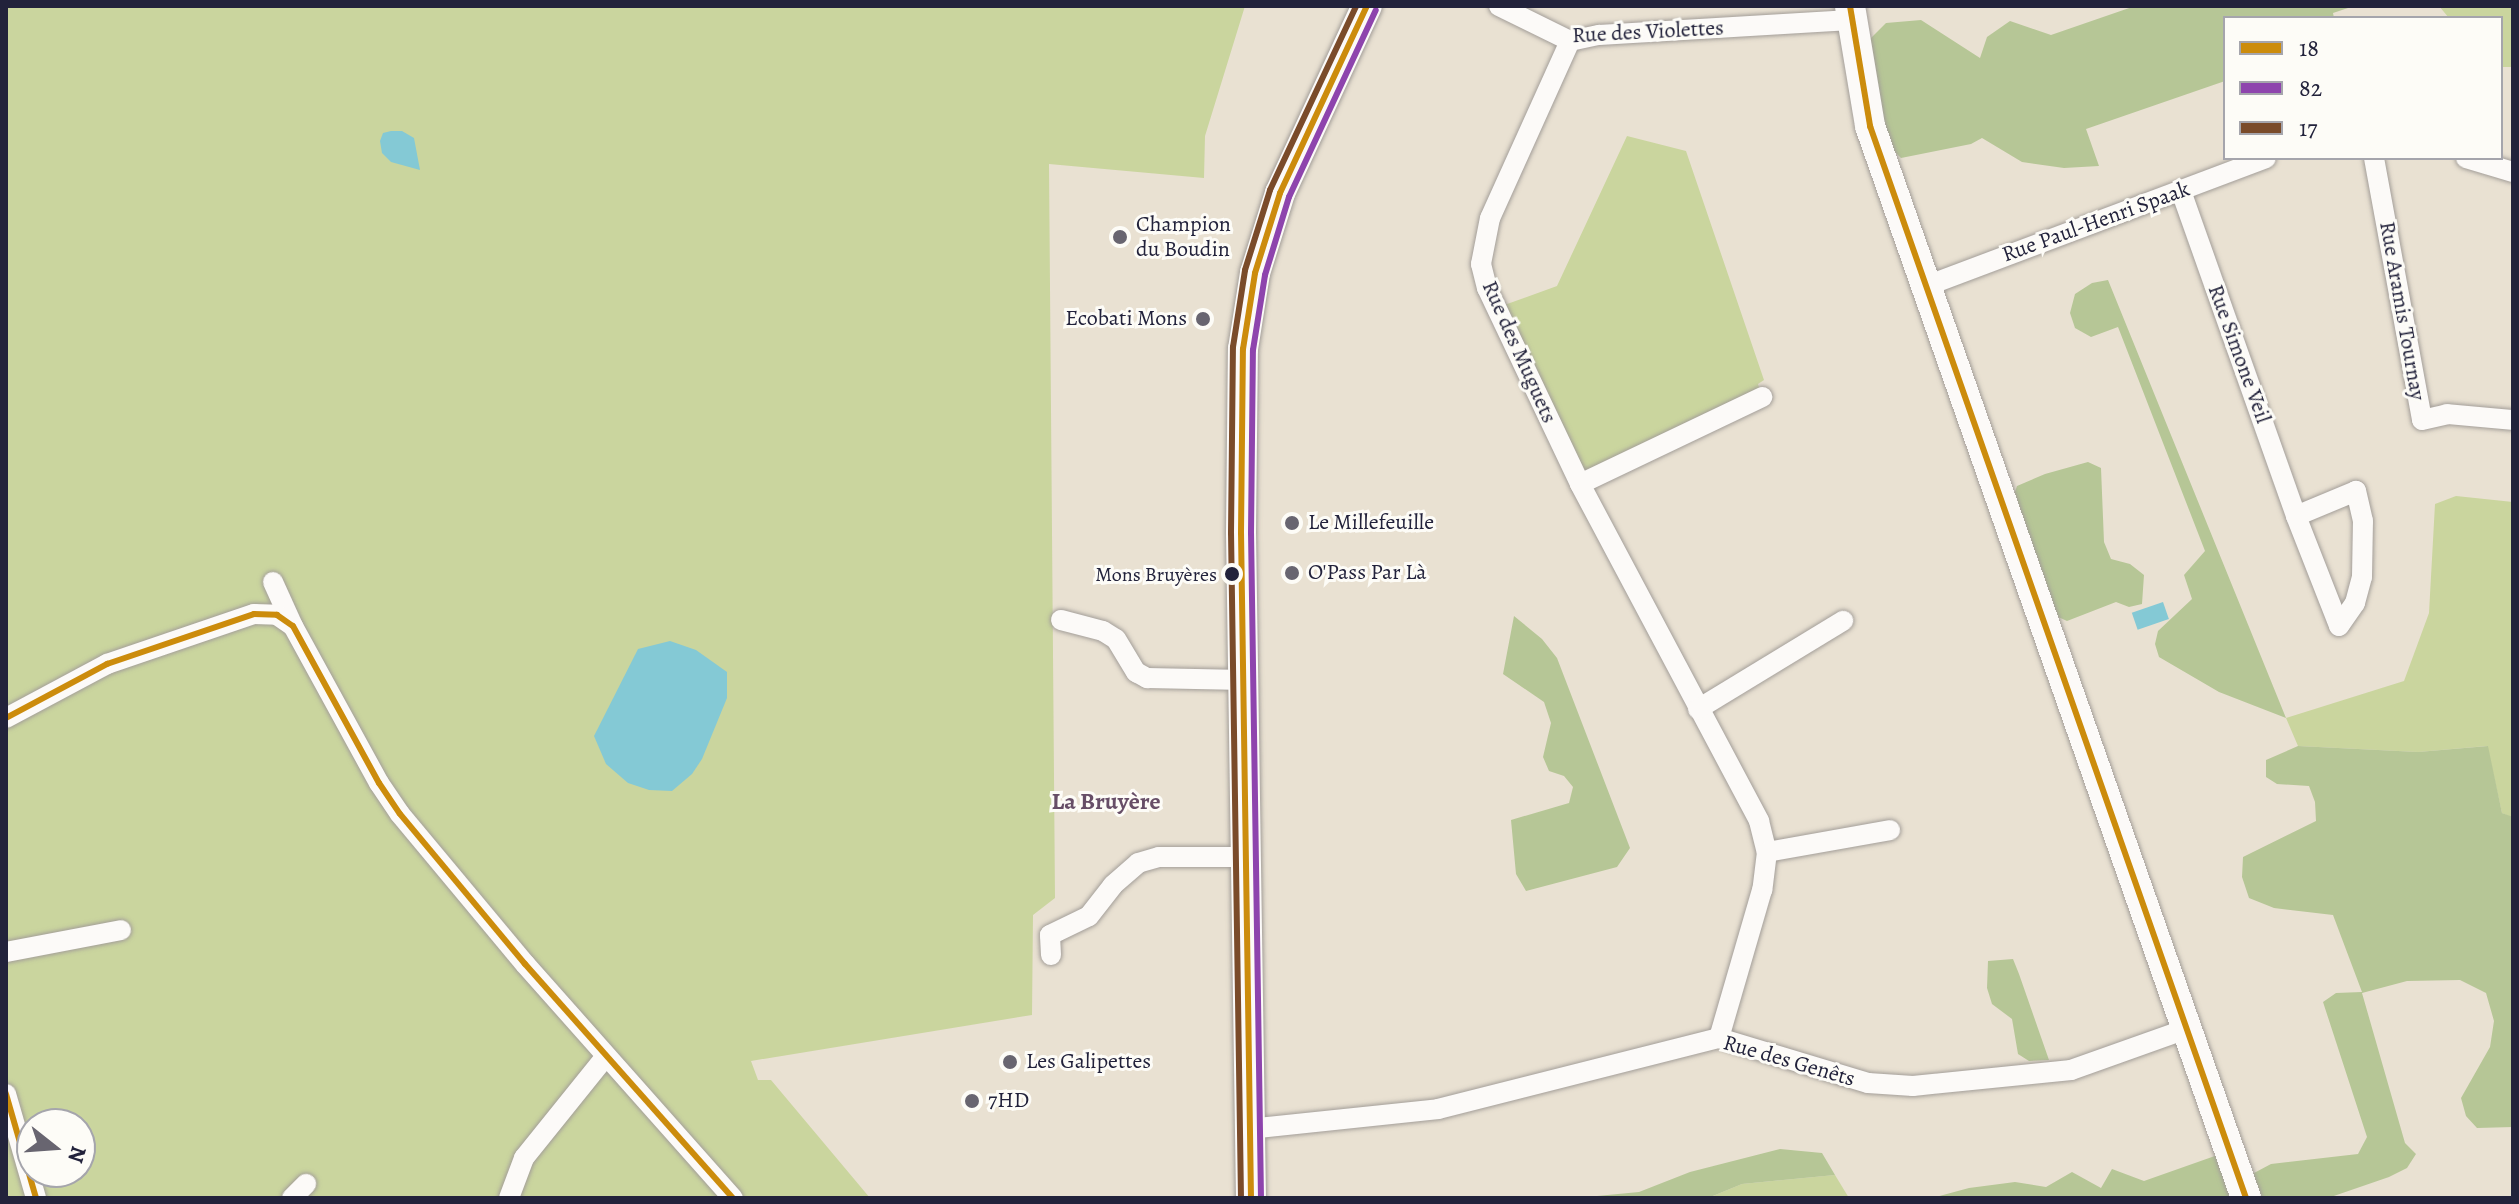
<!DOCTYPE html>
<meta charset="utf-8">
<style>
body{margin:0}
#map{position:relative;width:2519px;height:1204px;overflow:hidden;background:#e9e1d2;font-family:Alegreya,serif}
div>[style]{position:absolute}
[style*='--x']{left:calc(var(--x)*1px);top:calc(var(--y)*1px);width:calc(var(--w)*1px);rotate:calc(var(--a)*1deg)}
.green>*{inset:0;background:#cad59e}
.forest>*{inset:0;background:#b6c696}
.water>*{inset:0;background:#84c9d5;transform-origin:0 0}
.roads{filter:drop-shadow(0 0 2px #a39e99) drop-shadow(0 0 2px #a39e99)}
.minor>*{height:20px;margin:-10px;padding:0 10px;transform-origin:10px;border-radius:10px;background:#fcfaf8}
.secondary>*{height:30px;margin:-15px;padding:0 15px;transform-origin:15px;border-radius:15px;background:#fcfaf8}
.bus-1>*{height:6px;margin:-3px;padding:0 3px;transform-origin:3px;border-radius:3px;background:#cc8c0c}
.bus-2>*{height:6px;margin:-3px;padding:0 3px;transform-origin:3px;border-radius:3px;background:#8e44ad}
.bus-3>*{height:6px;margin:-3px;padding:0 3px;transform-origin:3px;border-radius:3px;background:#7a4b2a}
.dots>*{width:22px;height:22px;translate:-50% -50%;box-sizing:border-box;border:4px solid #fdfcf7;border-radius:50%}
span{translate:-50% -50%;white-space:nowrap;text-align:center;line-height:1.15;-webkit-text-stroke:6px #fdfcf7;paint-order:stroke}
.bus-label{font-size:20px;color:#22223b}
.right{translate:-100% -50%;text-align:right}
.street-label{font-size:22px;color:#22223b}
.poi-label{font-size:22px;color:#22223b}
.left{translate:0 -50%;text-align:left}
.neighbourhood-label{font-size:24px;color:#674e67;font-weight:700}
.frame{position:absolute;inset:0;border:8px solid #22223b;pointer-events:none}
.legend{position:absolute;left:2223px;top:16px;width:280px;height:144px;box-sizing:border-box;background:#fdfcf7;border:2px solid #a5a5ac;margin:0;padding:10px 14px;list-style:none;font-size:24px;color:#22223b}
.legend li{display:flex;align-items:center;gap:16px;height:40px}
.legend b{width:40px;border:2px solid #a5a5ac}
.north{position:absolute;left:16px;top:1108px;width:80px;height:80px;box-sizing:border-box;background:#fdfcf7;border:2px solid #a5a5ac;border-radius:50%;rotate:107deg;font-size:22px;font-weight:700;line-height:32px;text-align:center;color:#22223b}
.north::after{content:'';display:block;margin:auto;width:28px;height:36px;background:#686570;clip-path:polygon(50% 0,100% 100%,50% 72%,0 100%)}
</style>
<div id="map">
<div class="green">
<div style="clip-path:polygon(evenodd,6px 6px,1245px 6px,1205px 136px,1204px 178px,1049px 164px,1055px 898px,1033px 915px,1032px 1015px,751px 1061px,758px 1080px,771px 1080px,870px 1198px,6px 1198px,6px 6px,32px 1124px,80px 1124px,80px 1172px,32px 1172px,32px 1124px)"></div>
<div style="clip-path:polygon(2439px 6px,2513px 6px,2513px 67px,2501px 67px,2501px 18px,2449px 18px)"></div>
<div style="clip-path:polygon(1627px 136px,1686px 151px,1764px 380px,1758px 384px,1762px 397px,1580px 484px,1496px 308px,1557px 286px)"></div>
<div style="clip-path:polygon(2456px 496px,2513px 502px,2513px 818px,2502px 813px,2487px 746px,2418px 752px,2298px 746px,2286px 718px,2404px 681px,2429px 613px,2435px 504px)"></div>
<div style="clip-path:polygon(1835px 1175px,1849px 1198px,1708px 1198px,1742px 1184px)"></div>
</div>
<div class="forest">
<div style="clip-path:polygon(2135px 6px,2354px 6px,2333px 13px,2334px 18px,2225px 18px,2225px 81px,2086px 129px,2099px 166px,2064px 168px,2022px 162px,1982px 138px,1971px 144px,1901px 158px,1890px 147px,1874px 100px,1868px 41px,1886px 23px,1921px 20px,1980px 58px,1987px 37px,2010px 21px,2051px 35px)"></div>
<div style="clip-path:polygon(2108px 280px,2286px 718px,2219px 692px,2159px 657px,2155px 644px,2158px 631px,2192px 599px,2184px 575px,2205px 551px,2118px 327px,2091px 337px,2075px 328px,2070px 313px,2075px 294px,2092px 283px)"></div>
<div style="clip-path:polygon(2088px 462px,2101px 468px,2104px 542px,2111px 559px,2130px 564px,2144px 575px,2142px 604px,2129px 607px,2116px 602px,2067px 621px,2056px 616px,2012px 500px,2017px 486px,2045px 474px)"></div>
<div style="clip-path:polygon(1514px 616px,1542px 639px,1557px 658px,1630px 848px,1617px 867px,1526px 891px,1516px 874px,1511px 820px,1569px 803px,1573px 787px,1564px 776px,1549px 771px,1543px 757px,1551px 723px,1544px 702px,1503px 674px)"></div>
<div style="clip-path:polygon(2298px 746px,2418px 752px,2488px 746px,2502px 813px,2513px 817px,2513px 1127px,2477px 1128px,2466px 1116px,2461px 1098px,2490px 1047px,2494px 1021px,2486px 993px,2460px 980px,2407px 981px,2362px 993px,2405px 1143px,2416px 1154px,2407px 1168px,2389px 1177px,2328px 1198px,1932px 1198px,1969px 1188px,2015px 1182px,2046px 1187px,2072px 1172px,2101px 1188px,2112px 1169px,2144px 1181px,2229px 1151px,2243px 1188px,2254px 1173px,2271px 1164px,2358px 1154px,2367px 1137px,2323px 1002px,2336px 993px,2362px 992px,2333px 915px,2274px 908px,2249px 898px,2242px 877px,2243px 857px,2316px 821px,2315px 802px,2309px 786px,2277px 784px,2266px 777px,2266px 760px)"></div>
<div style="clip-path:polygon(2013px 959px,2019px 974px,2049px 1060px,2029px 1061px,2018px 1054px,2012px 1019px,1992px 1004px,1987px 988px,1988px 961px)"></div>
<div style="clip-path:polygon(1780px 1149px,1822px 1153px,1835px 1175px,1742px 1184px,1708px 1198px,1576px 1198px,1639px 1192px,1690px 1172px)"></div>
</div>
<div class="water">
<div style="clip-path:polygon(391px 131px,402px 131px,414px 138px,420px 170px,391px 162px,382px 153px,380px 141px,383px 133px)"></div>
<div style="left:2163px;top:602px;width:18px;height:33px;rotate:71deg"></div>
<div style="clip-path:polygon(670px 641px,696px 650px,727px 672px,727px 698px,702px 759px,692px 774px,672px 791px,649px 790px,628px 783px,606px 764px,594px 736px,638px 649px)"></div>
</div>
<div class="roads">
<div class="minor">
<div style="--x:1499;--y:6;--w:79;--a:26.2"></div>
<div style="--x:1570;--y:41;--w:30;--a:-12"></div>
<div style="--x:1599;--y:35;--w:252;--a:-3.4"></div>
<div style="--x:1570;--y:41;--w:194;--a:114.3"></div>
<div style="--x:1490;--y:218;--w:47;--a:101.1"></div>
<div style="--x:1481;--y:264;--w:25;--a:76"></div>
<div style="--x:1487;--y:288;--w:217;--a:64.6"></div>
<div style="--x:1580;--y:484;--w:382;--a:62"></div>
<div style="--x:1759;--y:821;--w:32;--a:76"></div>
<div style="--x:1767;--y:852;--w:38;--a:97"></div>
<div style="--x:1762;--y:890;--w:154;--a:106.2"></div>
<div style="--x:2374;--y:158;--w:266;--a:79.6"></div>
<div style="--x:2422;--y:420;--w:26;--a:-13"></div>
<div style="--x:2447;--y:414;--w:66;--a:5.2"></div>
<div style="--x:2466;--y:158;--w:49;--a:16.6"></div>
<div style="--x:2181;--y:191;--w:345;--a:70.5"></div>
<div style="--x:2296;--y:516;--w:118;--a:68.6"></div>
<div style="--x:2339;--y:626;--w:28;--a:-55"></div>
<div style="--x:2355;--y:603;--w:27;--a:-75"></div>
<div style="--x:2362;--y:577;--w:56;--a:-89"></div>
<div style="--x:2363;--y:521;--w:31;--a:-103"></div>
<div style="--x:2356;--y:491;--w:65;--a:157.4"></div>
<div style="--x:1926;--y:286;--w:363;--a:-20.6"></div>
<div style="--x:1580;--y:484;--w:202;--a:-25.5"></div>
<div style="--x:273;--y:582;--w:48;--a:65.6"></div>
<div style="--x:1061;--y:620;--w:43;--a:14.7"></div>
<div style="--x:1103;--y:631;--w:15;--a:32"></div>
<div style="--x:1116;--y:639;--w:39;--a:59"></div>
<div style="--x:1136;--y:672;--w:13;--a:29"></div>
<div style="--x:1147;--y:678;--w:97;--a:1.2"></div>
<div style="--x:1698;--y:709;--w:170;--a:-31.3"></div>
<div style="--x:6;--y:718;--w:115;--a:-28.1"></div>
<div style="--x:107;--y:664;--w:155;--a:-18.8"></div>
<div style="--x:254;--y:614;--w:23;--a:2"></div>
<div style="--x:277;--y:615;--w:19;--a:35"></div>
<div style="--x:293;--y:626;--w:179;--a:61.3"></div>
<div style="--x:379;--y:783;--w:37;--a:56"></div>
<div style="--x:400;--y:814;--w:195;--a:50.2"></div>
<div style="--x:525;--y:964;--w:313;--a:48.4"></div>
<div style="--x:1767;--y:852;--w:125;--a:-10.1"></div>
<div style="--x:6;--y:952;--w:117;--a:-10.8"></div>
<div style="--x:1051;--y:955;--w:20;--a:-93"></div>
<div style="--x:1050;--y:935;--w:43;--a:-26"></div>
<div style="--x:1089;--y:916;--w:39;--a:-52"></div>
<div style="--x:1113;--y:885;--w:33;--a:-41"></div>
<div style="--x:1138;--y:863;--w:22;--a:-16"></div>
<div style="--x:1159;--y:857;--w:87;--a:0"></div>
<div style="--x:6;--y:1094;--w:108;--a:73.9"></div>
<div style="--x:1249;--y:1129;--w:190;--a:-6"></div>
<div style="--x:1438;--y:1109;--w:290;--a:-14.2"></div>
<div style="--x:1719;--y:1038;--w:156;--a:16.8"></div>
<div style="--x:1868;--y:1083;--w:45;--a:3.8"></div>
<div style="--x:1913;--y:1086;--w:159;--a:-5.8"></div>
<div style="--x:2071;--y:1070;--w:122;--a:-19.6"></div>
<div style="--x:292;--y:1198;--w:20;--a:-45"></div>
<div style="--x:509;--y:1198;--w:43;--a:-69.4"></div>
<div style="--x:524;--y:1158;--w:131;--a:-51.2"></div>
</div>
<div class="secondary">
<div style="--x:1850;--y:6;--w:122;--a:80.5"></div>
<div style="--x:1870;--y:126;--w:1136;--a:70.67"></div>
<div style="--x:1251;--y:1198;--w:665;--a:-90.86"></div>
<div style="--x:1241;--y:533;--w:184;--a:-89.4"></div>
<div style="--x:1243;--y:349;--w:77;--a:-81"></div>
<div style="--x:1255;--y:273;--w:84;--a:-72.6"></div>
<div style="--x:1280;--y:193;--w:206;--a:-65.1"></div>
</div>
</div>
<div class="bus-1">
<div style="--x:1850;--y:6;--w:122;--a:80.5"></div>
<div style="--x:1870;--y:126;--w:1136;--a:70.67"></div>
<div style="--x:6;--y:718;--w:115;--a:-28.1"></div>
<div style="--x:107;--y:664;--w:155;--a:-18.8"></div>
<div style="--x:254;--y:614;--w:23;--a:2"></div>
<div style="--x:277;--y:615;--w:19;--a:35"></div>
<div style="--x:293;--y:626;--w:179;--a:61.3"></div>
<div style="--x:379;--y:783;--w:37;--a:56"></div>
<div style="--x:400;--y:814;--w:195;--a:50.2"></div>
<div style="--x:525;--y:964;--w:313;--a:48.4"></div>
<div style="--x:6;--y:1094;--w:108;--a:73.9"></div>
<div style="--x:1251;--y:1198;--w:665;--a:-90.86"></div>
<div style="--x:1241;--y:533;--w:184;--a:-89.4"></div>
<div style="--x:1243;--y:349;--w:77;--a:-81"></div>
<div style="--x:1255;--y:273;--w:84;--a:-72.6"></div>
<div style="--x:1280;--y:193;--w:206;--a:-65.1"></div>
</div>
<div class="bus-2">
<div style="--x:1261;--y:1198;--w:665;--a:-90.86"></div>
<div style="--x:1251;--y:533;--w:183;--a:-89.4"></div>
<div style="--x:1253;--y:350;--w:76;--a:-80.9"></div>
<div style="--x:1265;--y:275;--w:82;--a:-72.9"></div>
<div style="--x:1289;--y:197;--w:206;--a:-65.1"></div>
</div>
<div class="bus-3">
<div style="--x:1241;--y:1198;--w:665;--a:-90.86"></div>
<div style="--x:1231;--y:533;--w:186;--a:-89.4"></div>
<div style="--x:1233;--y:347;--w:78;--a:-81.1"></div>
<div style="--x:1245;--y:270;--w:84;--a:-72.6"></div>
<div style="--x:1270;--y:190;--w:203;--a:-64.9"></div>
</div>
<div class="dots">
<div style="left:1120px;top:237px;background:#686570"></div>
<div style="left:1203px;top:319px;background:#686570"></div>
<div style="left:1292px;top:523px;background:#686570"></div>
<div style="left:1292px;top:573px;background:#686570"></div>
<div style="left:1232px;top:574px;background:#22223b"></div>
<div style="left:1010px;top:1062px;background:#686570"></div>
<div style="left:972px;top:1101px;background:#686570"></div>
</div>
<div class="bus-label">
<span class="right" style="left:1217px;top:574px">Mons Bruyères</span>
</div>
<div class="street-label">
<span style="left:1648px;top:32px;rotate:-3deg">Rue des Violettes</span>
<span style="left:2096px;top:222px;rotate:-20deg">Rue Paul-Henri Spaak</span>
<span style="left:2402px;top:311px;rotate:80deg">Rue Aramis Tournay</span>
<span style="left:1519px;top:352px;rotate:66deg">Rue des Muguets</span>
<span style="left:2239px;top:354px;rotate:70deg">Rue Simone Veil</span>
<span style="left:1789px;top:1061px;rotate:16deg">Rue des Genêts</span>
</div>
<div class="poi-label">
<span class="left" style="left:1136px;top:237px">Champion<br>du Boudin</span>
<span class="right" style="left:1187px;top:319px">Ecobati Mons</span>
<span class="left" style="left:1308px;top:523px">Le Millefeuille</span>
<span class="left" style="left:1308px;top:573px">O'Pass Par Là</span>
<span class="left" style="left:1026px;top:1062px">Les Galipettes</span>
<span class="left" style="left:988px;top:1101px">7HD</span>
</div>
<div class="neighbourhood-label">
<span style="left:1106px;top:802px">La Bruyère</span>
</div>
<div class="frame"></div>
<ul class="legend">
<li><b style="height:10px;background:#cc8c0c"></b>18</li>
<li><b style="height:10px;background:#8e44ad"></b>82</li>
<li><b style="height:10px;background:#7a4b2a"></b>17</li>
</ul>
<div class="north">N</div>
</div>
